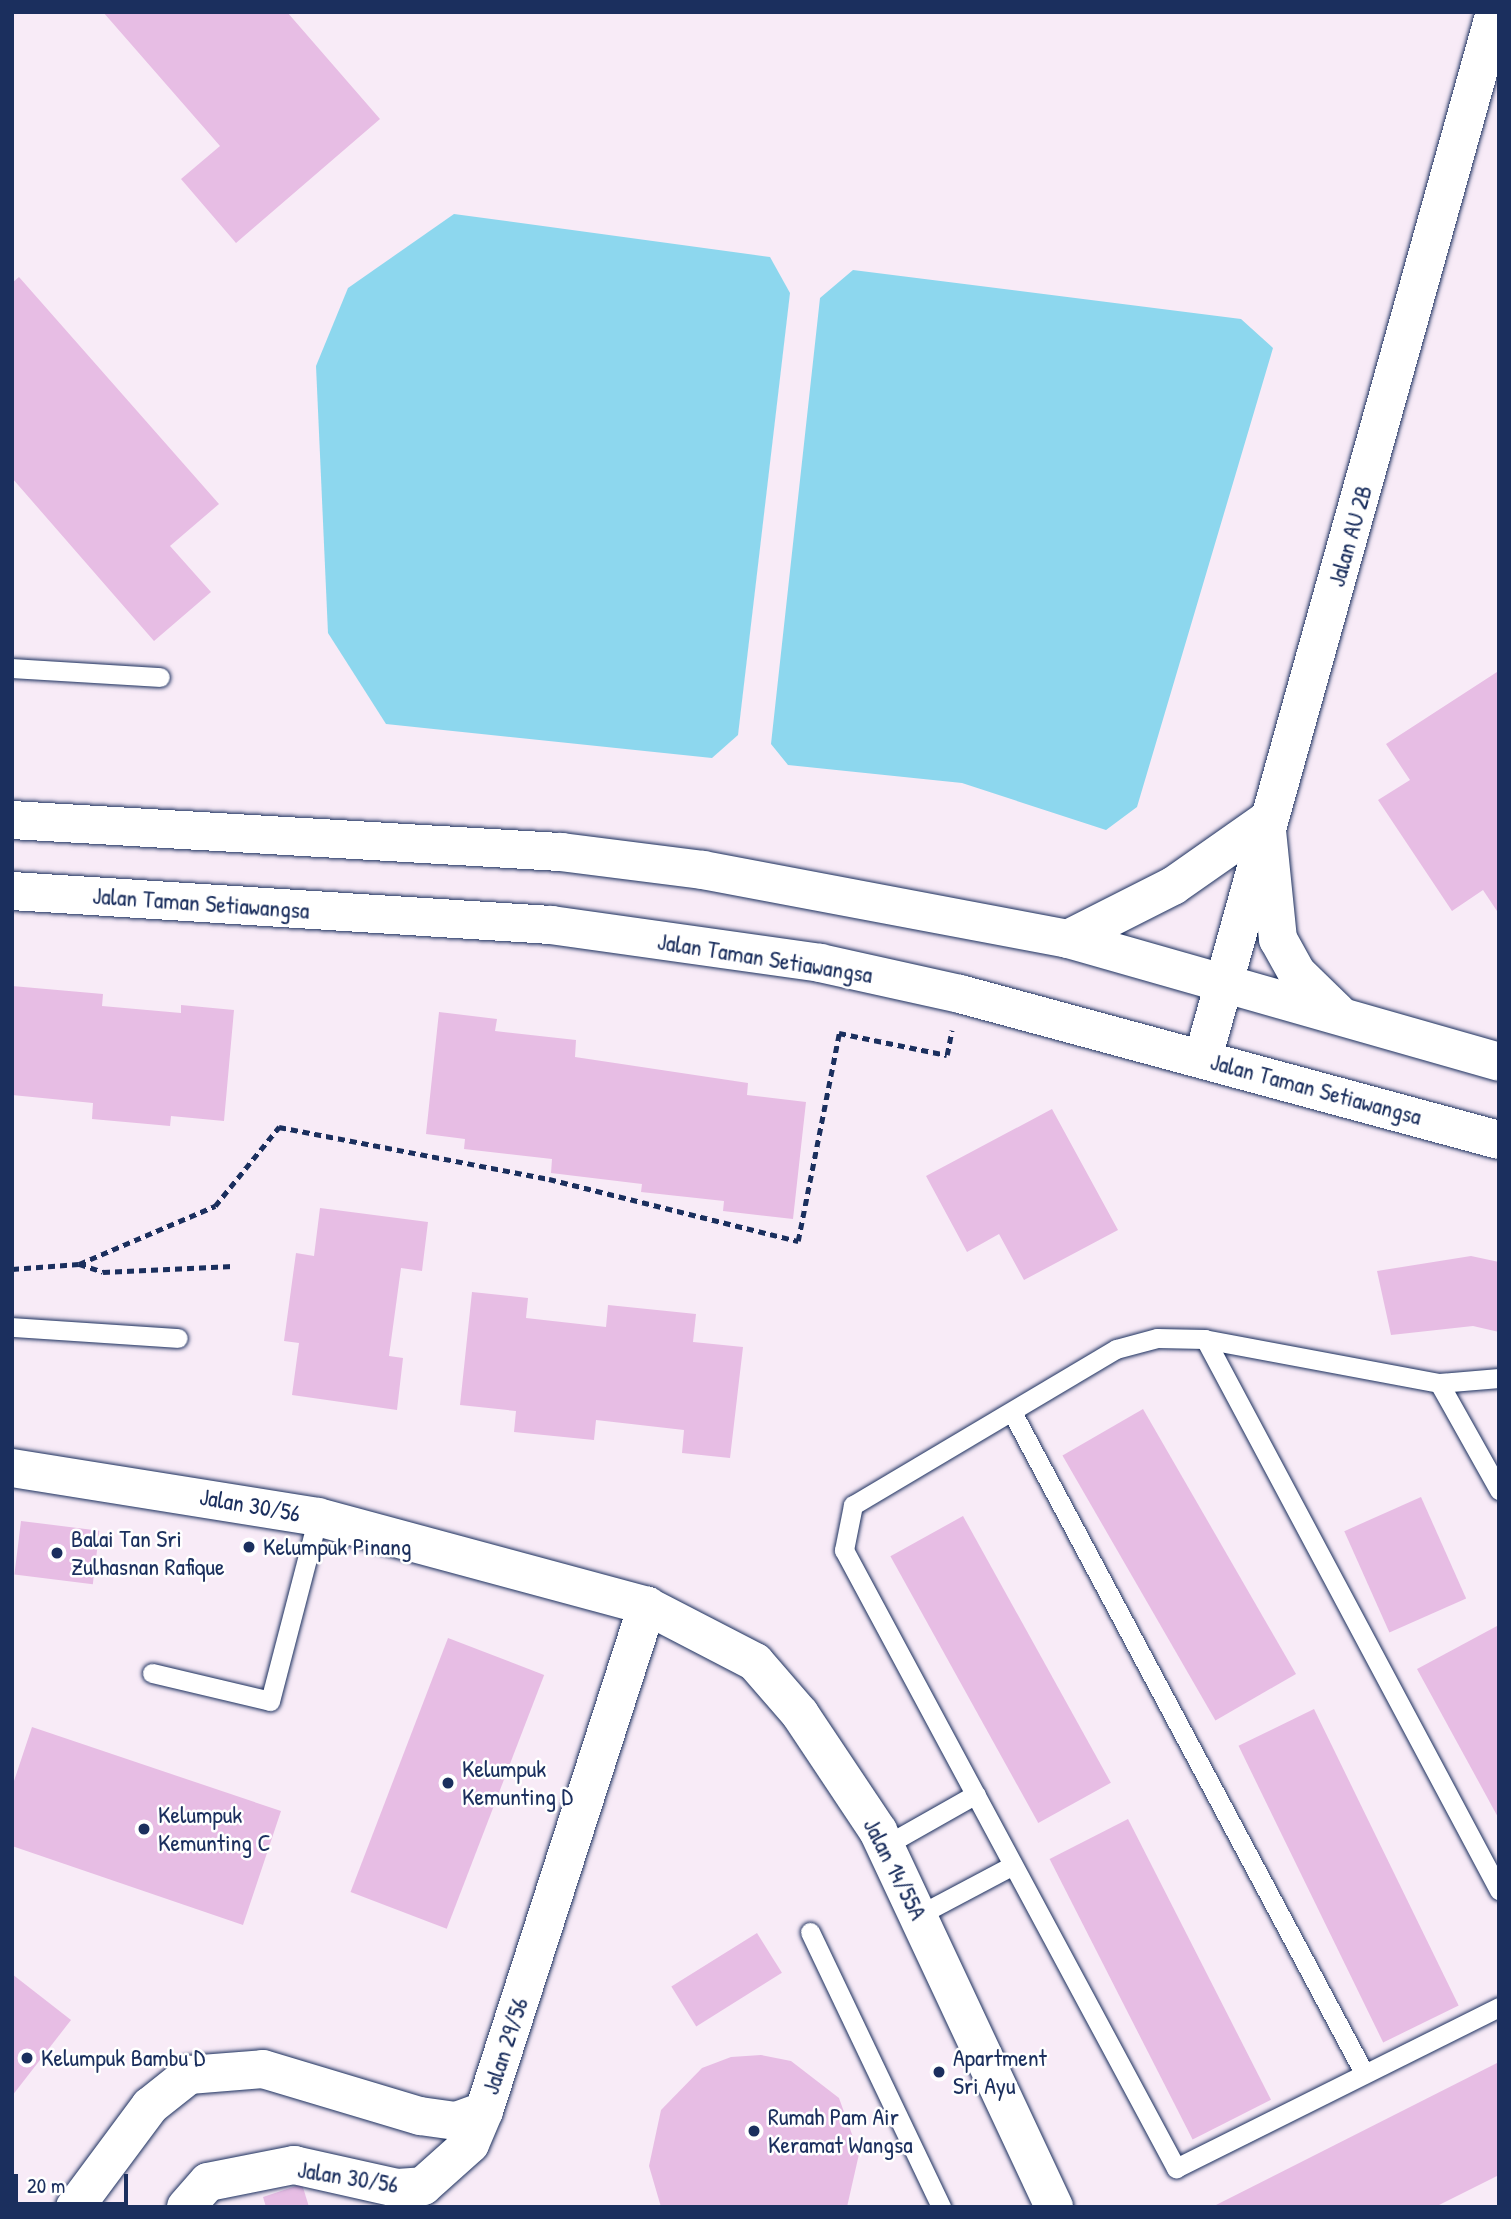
<!DOCTYPE html>
<style>
body{margin:0}
#map{position:relative;width:1511px;height:2219px;overflow:hidden;background:#f8ebf7;font-family:"Patrick Hand",sans-serif}
div>[style]{position:absolute}
[style*='--x']{left:calc(var(--x)*1px);top:calc(var(--y)*1px);width:calc(var(--w)*1px);rotate:calc(var(--a)*1deg)}
.water>*{inset:0;background:#8dd7ee}
.building>*{inset:0;background:#e7bde4;transform-origin:0 0}
.path>*{height:4.5px;margin-top:-2.25px;transform-origin:0;background:repeating-linear-gradient(90deg,#1b2f5e 0 7px,transparent 0 12px)}
.roads{filter:drop-shadow(0 0 2px #1b2f5e) drop-shadow(0 0 2px #1b2f5e)}
.service>*{height:19px;margin:-9.5px;padding:0 9.5px;transform-origin:9.5px;border-radius:9.5px;background:#fff}
.minor>*{height:38px;margin:-19px;padding:0 19px;transform-origin:19px;border-radius:19px;background:#fff}
.tertiary>*{height:38px;margin:-19px;padding:0 19px;transform-origin:19px;border-radius:19px;background:#fff}
.secondary>*{height:38px;margin:-19px;padding:0 19px;transform-origin:19px;border-radius:19px;background:#fff}
.dots>*{width:19px;height:19px;translate:-50% -50%;box-sizing:border-box;border:4px solid #fff;border-radius:50%}
span{translate:-50% -50%;white-space:nowrap;text-align:center;line-height:1.15;-webkit-text-stroke:5px #fff;paint-order:stroke}
.street-label{font-size:24px;color:#1b2f5e}
.poi-label{font-size:24px;color:#1b2f5e}
.left{translate:0 -50%;text-align:left}
.frame{position:absolute;inset:0;border:14px solid #1b2f5e;pointer-events:none}
.scale{position:absolute;left:14px;top:2174px;width:114px;height:32px;box-sizing:border-box;border:4px solid #1b2f5e;border-top:0;padding-left:9px;font-size:21px;line-height:24px;white-space:nowrap;color:#1b2f5e;-webkit-text-stroke:5px #fff;paint-order:stroke}
</style>
<div id="map">
<div class="water">
<div style="clip-path:polygon(454px 214px,770px 257px,790px 293px,738px 735px,712px 758px,386px 724px,328px 633px,316px 366px,348px 288px)"></div>
<div style="clip-path:polygon(853px 270px,1241px 319px,1273px 348px,1137px 807px,1106px 830px,962px 783px,788px 765px,771px 744px,820px 298px)"></div>
</div>
<div class="building">
<div style="clip-path:polygon(103px 12px,287px 12px,380px 119px,236px 243px,181px 179px,220px 146px)"></div>
<div style="clip-path:polygon(19px 277px,219px 504px,170px 546px,211px 592px,154px 641px,12px 478px,12px 283px)"></div>
<div style="clip-path:polygon(1497px 672px,1499px 914px,1483px 890px,1452px 911px,1378px 800px,1410px 780px,1386px 744px)"></div>
<div style="clip-path:polygon(12px 986px,103px 994px,102px 1006px,181px 1013px,181px 1005px,234px 1010px,224px 1121px,171px 1116px,170px 1126px,92px 1119px,93px 1103px,12px 1095px)"></div>
<div style="clip-path:polygon(439px 1012px,497px 1019px,495px 1031px,576px 1040px,575px 1057px,748px 1083px,747px 1095px,806px 1102px,793px 1219px,723px 1211px,724px 1201px,641px 1192px,642px 1184px,551px 1173px,552px 1159px,464px 1149px,465px 1139px,426px 1134px)"></div>
<div style="clip-path:polygon(1052px 1109px,1118px 1230px,1024px 1280px,999px 1234px,967px 1252px,926px 1176px)"></div>
<div style="clip-path:polygon(320px 1208px,428px 1222px,422px 1271px,401px 1268px,389px 1356px,403px 1358px,397px 1410px,292px 1395px,299px 1343px,284px 1341px,296px 1253px,314px 1256px)"></div>
<div style="clip-path:polygon(1471px 1256px,1499px 1262px,1499px 1332px,1473px 1326px,1391px 1335px,1377px 1271px)"></div>
<div style="clip-path:polygon(472px 1292px,528px 1298px,526px 1318px,606px 1327px,608px 1305px,696px 1314px,693px 1342px,743px 1347px,730px 1458px,682px 1453px,684px 1430px,596px 1420px,594px 1440px,514px 1432px,516px 1411px,460px 1405px)"></div>
<div style="left:1143px;top:1409px;width:306px;height:93px;rotate:60deg"></div>
<div style="left:1421px;top:1497px;width:111px;height:84px;rotate:66deg"></div>
<div style="left:963px;top:1516px;width:305px;height:83px;rotate:61deg"></div>
<div style="left:21px;top:1521px;width:79px;height:54px;rotate:7deg"></div>
<div style="clip-path:polygon(1497px 1626px,1499px 1629px,1499px 1819px,1417px 1669px)"></div>
<div style="left:448px;top:1638px;width:103px;height:272px;rotate:21deg"></div>
<div style="left:1314px;top:1709px;width:330px;height:84px;rotate:64deg"></div>
<div style="clip-path:polygon(32px 1727px,281px 1811px,243px 1925px,12px 1846px,12px 1787px)"></div>
<div style="left:1128px;top:1819px;width:315px;height:88px;rotate:63deg"></div>
<div style="left:757px;top:1933px;width:47px;height:101px;rotate:58deg"></div>
<div style="clip-path:polygon(12px 1974px,71px 2020px,12px 2096px)"></div>
<div style="clip-path:polygon(761px 2055px,791px 2061px,839px 2098px,859px 2154px,847px 2207px,661px 2207px,649px 2166px,661px 2110px,702px 2068px,731px 2057px)"></div>
<div style="clip-path:polygon(1499px 2062px,1499px 2175px,1435px 2207px,1212px 2207px)"></div>
<div style="clip-path:polygon(302px 2184px,309px 2207px,266px 2207px,263px 2197px)"></div>
</div>
<div class="path">
<div style="--x:79;--y:1264;--w:25;--a:18"></div>
<div style="--x:103;--y:1272;--w:130;--a:-2.6"></div>
<div style="--x:12;--y:1269;--w:67;--a:-4.3"></div>
<div style="--x:79;--y:1264;--w:148;--a:-23.1"></div>
<div style="--x:215;--y:1206;--w:102;--a:-51"></div>
<div style="--x:279;--y:1127;--w:275;--a:10.9"></div>
<div style="--x:549;--y:1179;--w:257;--a:14"></div>
<div style="--x:798;--y:1241;--w:212;--a:-78.8"></div>
<div style="--x:839;--y:1033;--w:110;--a:11.5"></div>
<div style="--x:947;--y:1055;--w:25;--a:-79"></div>
</div>
<div class="roads">
<div class="service">
<div style="--x:12;--y:668;--w:148;--a:3.5"></div>
<div style="--x:12;--y:1327;--w:166;--a:3.8"></div>
<div style="--x:1205;--y:1339;--w:625;--a:61.92"></div>
<div style="--x:1499;--y:1378;--w:60;--a:175.2"></div>
<div style="--x:1439;--y:1383;--w:238;--a:-169.4"></div>
<div style="--x:1205;--y:1339;--w:48;--a:-178.8"></div>
<div style="--x:1157;--y:1338;--w:42;--a:165"></div>
<div style="--x:1116;--y:1349;--w:306;--a:149.3"></div>
<div style="--x:853;--y:1505;--w:46;--a:101.3"></div>
<div style="--x:844;--y:1550;--w:702;--a:61.75"></div>
<div style="--x:1176;--y:2168;--w:361;--a:-26.5"></div>
<div style="--x:1439;--y:1383;--w:123;--a:60.7"></div>
<div style="--x:1012;--y:1412;--w:749;--a:61.96"></div>
<div style="--x:152;--y:1673;--w:121;--a:13.3"></div>
<div style="--x:270;--y:1701;--w:190;--a:-75.4"></div>
<div style="--x:886;--y:1845;--w:103;--a:-29.5"></div>
<div style="--x:919;--y:1915;--w:106;--a:-28"></div>
<div style="--x:810;--y:1932;--w:305;--a:64.5"></div>
</div>
<div class="minor">
<div style="--x:12;--y:1468;--w:310;--a:9.1"></div>
<div style="--x:318;--y:1517;--w:341;--a:15.1"></div>
<div style="--x:647;--y:1606;--w:122;--a:27.4"></div>
<div style="--x:755;--y:1662;--w:69;--a:49.1"></div>
<div style="--x:800;--y:1714;--w:141;--a:56.3"></div>
<div style="--x:878;--y:1831;--w:415;--a:64.9"></div>
<div style="--x:75;--y:2207;--w:126;--a:-53.4"></div>
<div style="--x:150;--y:2106;--w:50;--a:-38.5"></div>
<div style="--x:189;--y:2075;--w:74;--a:-4.6"></div>
<div style="--x:263;--y:2069;--w:164;--a:16.7"></div>
<div style="--x:420;--y:2116;--w:36;--a:8"></div>
<div style="--x:456;--y:2121;--w:30;--a:-20"></div>
<div style="--x:484;--y:2111;--w:531;--a:-72.11"></div>
<div style="--x:186;--y:2207;--w:33;--a:-49"></div>
<div style="--x:208;--y:2182;--w:88;--a:-11.2"></div>
<div style="--x:294;--y:2165;--w:106;--a:12.6"></div>
<div style="--x:397;--y:2188;--w:26;--a:-4"></div>
<div style="--x:423;--y:2186;--w:63;--a:-41.8"></div>
<div style="--x:470;--y:2144;--w:36;--a:-67"></div>
</div>
<div class="tertiary">
<div style="--x:1203;--y:1058;--w:1086;--a:-74.4"></div>
</div>
<div class="secondary">
<div style="--x:12;--y:820;--w:550;--a:3.34"></div>
<div style="--x:561;--y:852;--w:143;--a:7.2"></div>
<div style="--x:703;--y:870;--w:371;--a:10.7"></div>
<div style="--x:1068;--y:939;--w:448;--a:15.9"></div>
<div style="--x:12;--y:891;--w:540;--a:3.61"></div>
<div style="--x:551;--y:925;--w:272;--a:8"></div>
<div style="--x:820;--y:963;--w:143;--a:12.5"></div>
<div style="--x:960;--y:994;--w:558;--a:15.16"></div>
<div style="--x:1068;--y:939;--w:118;--a:-26.8"></div>
<div style="--x:1173;--y:886;--w:113;--a:-35"></div>
<div style="--x:1266;--y:821;--w:119;--a:84.2"></div>
<div style="--x:1278;--y:939;--w:39;--a:61"></div>
<div style="--x:1297;--y:973;--w:56;--a:44.3"></div>
</div>
</div>
<div class="dots">
<div style="left:249px;top:1547px;background:#1b2f5e"></div>
<div style="left:57px;top:1553px;background:#1b2f5e"></div>
<div style="left:448px;top:1783px;background:#1b2f5e"></div>
<div style="left:144px;top:1829px;background:#1b2f5e"></div>
<div style="left:27px;top:2058px;background:#1b2f5e"></div>
<div style="left:939px;top:2072px;background:#1b2f5e"></div>
<div style="left:754px;top:2131px;background:#1b2f5e"></div>
</div>
<div class="street-label">
<span style="left:1350px;top:536px;rotate:-74deg">Jalan AU 2B</span>
<span style="left:201px;top:903px;rotate:4deg">Jalan Taman Setiawangsa</span>
<span style="left:765px;top:958px;rotate:9deg">Jalan Taman Setiawangsa</span>
<span style="left:1316px;top:1089px;rotate:15deg">Jalan Taman Setiawangsa</span>
<span style="left:250px;top:1505px;rotate:10deg">Jalan 30/56</span>
<span style="left:895px;top:1869px;rotate:63deg">Jalan 14/55A</span>
<span style="left:505px;top:2046px;rotate:-72deg">Jalan 29/56</span>
<span style="left:348px;top:2177px;rotate:9deg">Jalan 30/56</span>
</div>
<div class="poi-label">
<span class="left" style="left:71px;top:1553px">Balai Tan Sri<br>Zulhasnan Rafique</span>
<span class="left" style="left:263px;top:1547px">Kelumpuk Pinang</span>
<span class="left" style="left:462px;top:1783px">Kelumpuk<br>Kemunting D</span>
<span class="left" style="left:158px;top:1829px">Kelumpuk<br>Kemunting C</span>
<span class="left" style="left:41px;top:2058px">Kelumpuk Bambu D</span>
<span class="left" style="left:953px;top:2072px">Apartment<br>Sri Ayu</span>
<span class="left" style="left:768px;top:2131px">Rumah Pam Air<br>Keramat Wangsa</span>
</div>
<div class="frame"></div>
<div class="scale">20 m</div>
</div>
